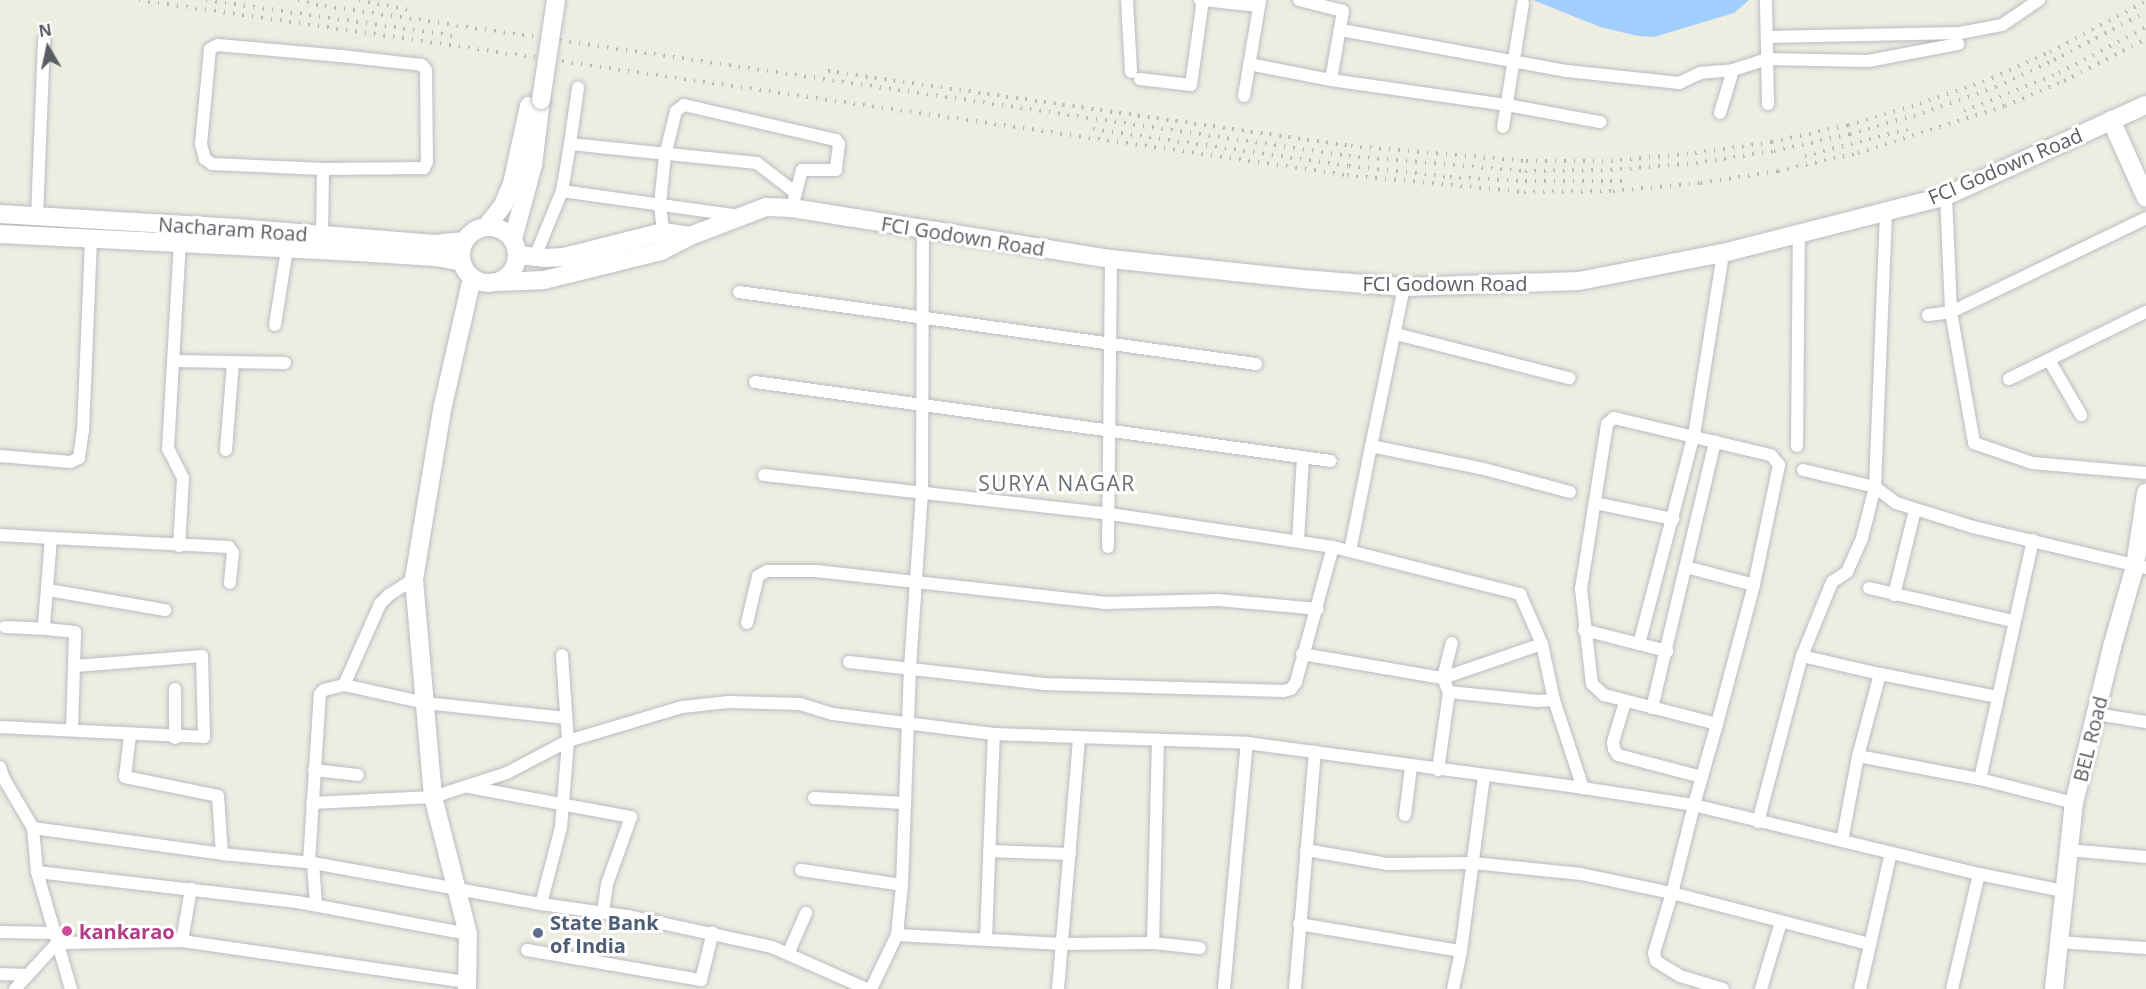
<!DOCTYPE html>
<style>
body{margin:0}
#map{position:relative;width:2146px;height:989px;overflow:hidden;background:#eeede2;font-family:"Open Sans",sans-serif}
div>[style]{position:absolute}
[style*='--x']{left:calc(var(--x)*1px);top:calc(var(--y)*1px);width:calc(var(--w)*1px);rotate:calc(var(--a)*1deg)}
.water>*{inset:0;background:#a1ceff}
.roads{filter:drop-shadow(0 0 2px #babcc2) drop-shadow(0 0 2px #babcc2)}
.street>*{height:12px;margin:-6px;padding:0 6px;transform-origin:6px;border-radius:6px;background:#fff}
.secondary>*{height:18px;margin:-9px;padding:0 9px;transform-origin:9px;border-radius:9px;background:#fff}
.secondary>.ring{margin:-9px;padding:0;box-sizing:content-box;background:none;border:18px solid #fff;border-radius:50%}
.rail>*{height:4px;margin-top:-2px;transform-origin:0;background:repeating-linear-gradient(90deg,#b6b7b7 0 1.5px,transparent 0 9.5px)}
.bridges{filter:drop-shadow(0 0 2px #bbbec5) drop-shadow(0 0 2px #bbbec5)}
.secondary-bridge>*{height:18px;margin:-9px;padding:0 9px;transform-origin:9px;border-radius:9px;background:#fff}
.dots>*{width:16px;height:16px;translate:-50% -50%;box-sizing:border-box;border:3px solid #fff;border-radius:50%}
span{translate:-50% -50%;white-space:nowrap;text-align:center;line-height:1.15;-webkit-text-stroke:6px #fff;paint-order:stroke}
.street-label{font-size:20px;color:#5a5e64}
.service-label{font-size:20px;color:#4e5e75;font-weight:700}
.left{translate:0 -50%;text-align:left}
.hotel-label{font-size:20px;color:#b23c85;font-weight:700}
.neighbourhood-label{font-size:21px;color:#6b7076;letter-spacing:1.5px}
.north{position:absolute;left:18px;top:18px;width:60px;height:60px;-webkit-text-stroke:4px #fff;paint-order:stroke;rotate:351deg;font-size:16px;font-weight:700;line-height:24px;text-align:center;color:#5a5e64}
.north::after{content:'';display:block;margin:auto;width:21px;height:27px;background:#5a5e64;clip-path:polygon(50% 0,100% 100%,50% 72%,0 100%)}
</style>
<div id="map">
<div class="water">
<div style="clip-path:polygon(1533px 0,1749px 0,1734px 13px,1654px 37px,1638px 36px,1600px 27px)"></div>
</div>
<div class="roads">
<div class="street">
<div style="--x:1127;--y:0;--w:72;--a:86.8"></div>
<div style="--x:1203;--y:0;--w:56;--a:6.1"></div>
<div style="--x:1299;--y:0;--w:45;--a:14"></div>
<div style="--x:1343;--y:11;--w:70;--a:99.9"></div>
<div style="--x:1331;--y:80;--w:178;--a:8.1"></div>
<div style="--x:1507;--y:105;--w:95;--a:10.4"></div>
<div style="--x:1766;--y:0;--w:104;--a:88.9"></div>
<div style="--x:1341;--y:30;--w:230;--a:10.3"></div>
<div style="--x:1567;--y:71;--w:113;--a:6.1"></div>
<div style="--x:1679;--y:83;--w:23;--a:-25"></div>
<div style="--x:1700;--y:73;--w:33;--a:-5"></div>
<div style="--x:1733;--y:70;--w:35;--a:-18"></div>
<div style="--x:1766;--y:59;--w:102;--a:1.1"></div>
<div style="--x:1868;--y:61;--w:92;--a:-10.7"></div>
<div style="--x:1767;--y:37;--w:193;--a:-1.2"></div>
<div style="--x:1960;--y:33;--w:43;--a:-10.8"></div>
<div style="--x:2002;--y:25;--w:45;--a:-34"></div>
<div style="--x:1249;--y:64;--w:84;--a:11"></div>
<div style="--x:1140;--y:79;--w:51;--a:6.7"></div>
<div style="--x:1191;--y:85;--w:86;--a:-82"></div>
<div style="--x:1203;--y:0;--w:3;--a:180"></div>
<div style="--x:1244;--y:96;--w:97;--a:-80.5"></div>
<div style="--x:1720;--y:113;--w:45;--a:-73.2"></div>
<div style="--x:1503;--y:127;--w:125;--a:-80.8"></div>
<div style="--x:570;--y:144;--w:57;--a:-81.9"></div>
<div style="--x:562;--y:191;--w:179;--a:8"></div>
<div style="--x:1946;--y:196;--w:116;--a:87.5"></div>
<div style="--x:1951;--y:312;--w:133;--a:80"></div>
<div style="--x:1974;--y:443;--w:61;--a:19"></div>
<div style="--x:2032;--y:463;--w:114;--a:5"></div>
<div style="--x:37;--y:216;--w:176;--a:-87.7"></div>
<div style="--x:663;--y:232;--w:28;--a:-96"></div>
<div style="--x:660;--y:204;--w:48;--a:-84.1"></div>
<div style="--x:665;--y:156;--w:46;--a:-76.3"></div>
<div style="--x:676;--y:111;--w:10;--a:-37"></div>
<div style="--x:684;--y:105;--w:156;--a:13"></div>
<div style="--x:836;--y:140;--w:5;--a:53"></div>
<div style="--x:839;--y:144;--w:26;--a:97"></div>
<div style="--x:836;--y:170;--w:34;--a:180"></div>
<div style="--x:802;--y:170;--w:39;--a:105"></div>
<div style="--x:322;--y:235;--w:66;--a:-89.1"></div>
<div style="--x:323;--y:169;--w:111;--a:-177.4"></div>
<div style="--x:212;--y:164;--w:9;--a:-144"></div>
<div style="--x:205;--y:159;--w:16;--a:-105"></div>
<div style="--x:201;--y:144;--w:95;--a:-84.6"></div>
<div style="--x:210;--y:49;--w:9;--a:-27"></div>
<div style="--x:218;--y:45;--w:123;--a:5.1"></div>
<div style="--x:341;--y:56;--w:81;--a:6.3"></div>
<div style="--x:422;--y:65;--w:6;--a:51"></div>
<div style="--x:426;--y:70;--w:92;--a:89.4"></div>
<div style="--x:427;--y:162;--w:7;--a:117"></div>
<div style="--x:424;--y:168;--w:101;--a:179.4"></div>
<div style="--x:535;--y:257;--w:71;--a:-67.8"></div>
<div style="--x:562;--y:191;--w:48;--a:-80.3"></div>
<div style="--x:570;--y:144;--w:188;--a:5.8"></div>
<div style="--x:757;--y:163;--w:49;--a:37.6"></div>
<div style="--x:1404;--y:287;--w:162;--a:101.7"></div>
<div style="--x:1371;--y:446;--w:115;--a:11.5"></div>
<div style="--x:1484;--y:469;--w:89;--a:15"></div>
<div style="--x:739;--y:292;--w:522;--a:7.93"></div>
<div style="--x:1928;--y:315;--w:23;--a:-7"></div>
<div style="--x:1951;--y:312;--w:216;--a:-25.7"></div>
<div style="--x:275;--y:325;--w:77;--a:-81"></div>
<div style="--x:1396;--y:334;--w:179;--a:14.3"></div>
<div style="--x:2049;--y:360;--w:64;--a:59.8"></div>
<div style="--x:175;--y:361;--w:110;--a:1"></div>
<div style="--x:2009;--y:379;--w:153;--a:-26.1"></div>
<div style="--x:755;--y:382;--w:581;--a:7.81"></div>
<div style="--x:1797;--y:446;--w:211;--a:-89.5"></div>
<div style="--x:226;--y:450;--w:87;--a:-85.4"></div>
<div style="--x:0;--y:456;--w:71;--a:4.8"></div>
<div style="--x:71;--y:462;--w:9;--a:-27"></div>
<div style="--x:79;--y:458;--w:27;--a:-82"></div>
<div style="--x:83;--y:431;--w:193;--a:-87.6"></div>
<div style="--x:1803;--y:470;--w:74;--a:13.3"></div>
<div style="--x:1875;--y:487;--w:26;--a:37"></div>
<div style="--x:1896;--y:503;--w:81;--a:17.3"></div>
<div style="--x:1973;--y:527;--w:178;--a:13.3"></div>
<div style="--x:764;--y:475;--w:348;--a:6.4"></div>
<div style="--x:1110;--y:514;--w:225;--a:8.4"></div>
<div style="--x:1333;--y:547;--w:193;--a:14.1"></div>
<div style="--x:1520;--y:594;--w:55;--a:66.3"></div>
<div style="--x:1542;--y:644;--w:57;--a:77.9"></div>
<div style="--x:1595;--y:503;--w:80;--a:11.6"></div>
<div style="--x:0;--y:535;--w:51;--a:3.4"></div>
<div style="--x:1298;--y:541;--w:83;--a:-86.6"></div>
<div style="--x:179;--y:546;--w:68;--a:-86.6"></div>
<div style="--x:183;--y:478;--w:33;--a:-117"></div>
<div style="--x:168;--y:449;--w:207;--a:-86.7"></div>
<div style="--x:1108;--y:547;--w:288;--a:-89.4"></div>
<div style="--x:1350;--y:551;--w:107;--a:-78.7"></div>
<div style="--x:1686;--y:567;--w:70;--a:14.8"></div>
<div style="--x:1869;--y:588;--w:148;--a:12.9"></div>
<div style="--x:48;--y:590;--w:119;--a:9.7"></div>
<div style="--x:1894;--y:595;--w:88;--a:-76.1"></div>
<div style="--x:747;--y:623;--w:48;--a:-76.8"></div>
<div style="--x:758;--y:576;--w:10;--a:-29"></div>
<div style="--x:767;--y:571;--w:49;--a:0"></div>
<div style="--x:816;--y:571;--w:290;--a:6.3"></div>
<div style="--x:1104;--y:603;--w:114;--a:-1.5"></div>
<div style="--x:1218;--y:600;--w:100;--a:5.1"></div>
<div style="--x:5;--y:627;--w:43;--a:2.7"></div>
<div style="--x:1584;--y:630;--w:86;--a:14.2"></div>
<div style="--x:1639;--y:644;--w:216;--a:-75.3"></div>
<div style="--x:1694;--y:435;--w:184;--a:-80.9"></div>
<div style="--x:1302;--y:654;--w:143;--a:9.7"></div>
<div style="--x:1443;--y:678;--w:15;--a:67"></div>
<div style="--x:1449;--y:692;--w:79;--a:98"></div>
<div style="--x:1802;--y:656;--w:80;--a:-67.9"></div>
<div style="--x:1832;--y:582;--w:18;--a:-34"></div>
<div style="--x:1847;--y:572;--w:37;--a:-66"></div>
<div style="--x:1862;--y:538;--w:53;--a:-75.7"></div>
<div style="--x:1875;--y:487;--w:275;--a:-87.7"></div>
<div style="--x:849;--y:662;--w:196;--a:6.4"></div>
<div style="--x:1044;--y:684;--w:240;--a:1.7"></div>
<div style="--x:1284;--y:691;--w:7;--a:-16"></div>
<div style="--x:1291;--y:689;--w:9;--a:-54"></div>
<div style="--x:1296;--y:682;--w:140;--a:-74.7"></div>
<div style="--x:1443;--y:678;--w:105;--a:-19"></div>
<div style="--x:1443;--y:678;--w:36;--a:-76"></div>
<div style="--x:344;--y:685;--w:89;--a:-66"></div>
<div style="--x:380;--y:604;--w:13;--a:-45"></div>
<div style="--x:389;--y:595;--w:30;--a:-33"></div>
<div style="--x:1449;--y:692;--w:89;--a:5.8"></div>
<div style="--x:1538;--y:701;--w:16;--a:-4"></div>
<div style="--x:1554;--y:700;--w:93;--a:71.8"></div>
<div style="--x:1625;--y:702;--w:42;--a:106.7"></div>
<div style="--x:1613;--y:742;--w:7;--a:82"></div>
<div style="--x:1614;--y:749;--w:7;--a:56"></div>
<div style="--x:1618;--y:755;--w:87;--a:14.7"></div>
<div style="--x:1652;--y:708;--w:274;--a:-76.7"></div>
<div style="--x:2096;--y:714;--w:51;--a:9.1"></div>
<div style="--x:1717;--y:724;--w:117;--a:-165.6"></div>
<div style="--x:1604;--y:695;--w:16;--a:-137"></div>
<div style="--x:1592;--y:684;--w:96;--a:-96.6"></div>
<div style="--x:1581;--y:589;--w:167;--a:-81"></div>
<div style="--x:1607;--y:424;--w:9;--a:-41"></div>
<div style="--x:1614;--y:418;--w:161;--a:13.3"></div>
<div style="--x:1771;--y:455;--w:13;--a:51"></div>
<div style="--x:1779;--y:465;--w:123;--a:101.8"></div>
<div style="--x:1754;--y:585;--w:144;--a:104.9"></div>
<div style="--x:1717;--y:724;--w:84;--a:105.9"></div>
<div style="--x:1694;--y:805;--w:91;--a:104"></div>
<div style="--x:1672;--y:893;--w:63;--a:106.7"></div>
<div style="--x:1654;--y:953;--w:8;--a:76"></div>
<div style="--x:1656;--y:961;--w:28;--a:32"></div>
<div style="--x:1680;--y:976;--w:45;--a:16.8"></div>
<div style="--x:0;--y:727;--w:204;--a:2.8"></div>
<div style="--x:204;--y:737;--w:81;--a:-91.4"></div>
<div style="--x:202;--y:656;--w:127;--a:175.5"></div>
<div style="--x:72;--y:730;--w:98;--a:-88.2"></div>
<div style="--x:75;--y:632;--w:27;--a:-174"></div>
<div style="--x:48;--y:629;--w:6;--a:-135"></div>
<div style="--x:44;--y:625;--w:87;--a:-85.4"></div>
<div style="--x:51;--y:538;--w:178;--a:2.9"></div>
<div style="--x:229;--y:547;--w:7;--a:56"></div>
<div style="--x:233;--y:553;--w:30;--a:96"></div>
<div style="--x:130;--y:735;--w:42;--a:96.8"></div>
<div style="--x:125;--y:777;--w:95;--a:11.5"></div>
<div style="--x:218;--y:796;--w:58;--a:86.1"></div>
<div style="--x:175;--y:738;--w:49;--a:-90"></div>
<div style="--x:1858;--y:756;--w:124;--a:10.7"></div>
<div style="--x:1980;--y:779;--w:97;--a:14.3"></div>
<div style="--x:0;--y:767;--w:10;--a:73"></div>
<div style="--x:3;--y:777;--w:59;--a:59.5"></div>
<div style="--x:33;--y:828;--w:44;--a:84.8"></div>
<div style="--x:37;--y:872;--w:122;--a:73.8"></div>
<div style="--x:314;--y:770;--w:44;--a:6.5"></div>
<div style="--x:1980;--y:779;--w:245;--a:-77.5"></div>
<div style="--x:469;--y:787;--w:165;--a:10.5"></div>
<div style="--x:631;--y:817;--w:71;--a:109.7"></div>
<div style="--x:607;--y:884;--w:28;--a:98"></div>
<div style="--x:814;--y:798;--w:91;--a:3.1"></div>
<div style="--x:312;--y:803;--w:121;--a:-2.8"></div>
<div style="--x:433;--y:797;--w:78;--a:-18"></div>
<div style="--x:507;--y:773;--w:69;--a:-27.7"></div>
<div style="--x:568;--y:741;--w:119;--a:-16.6"></div>
<div style="--x:682;--y:707;--w:47;--a:-6.1"></div>
<div style="--x:729;--y:702;--w:71;--a:1.6"></div>
<div style="--x:800;--y:704;--w:34;--a:17"></div>
<div style="--x:833;--y:714;--w:162;--a:7.1"></div>
<div style="--x:994;--y:734;--w:253;--a:2"></div>
<div style="--x:1247;--y:743;--w:339;--a:7.6"></div>
<div style="--x:1583;--y:788;--w:112;--a:8.7"></div>
<div style="--x:1694;--y:805;--w:293;--a:13.6"></div>
<div style="--x:1979;--y:874;--w:86;--a:11.4"></div>
<div style="--x:1405;--y:815;--w:48;--a:-82.9"></div>
<div style="--x:1758;--y:822;--w:172;--a:-75.2"></div>
<div style="--x:1802;--y:656;--w:80;--a:13"></div>
<div style="--x:1880;--y:674;--w:119;--a:11.1"></div>
<div style="--x:33;--y:828;--w:191;--a:7.8"></div>
<div style="--x:222;--y:854;--w:91;--a:5.6"></div>
<div style="--x:313;--y:863;--w:232;--a:10.2"></div>
<div style="--x:541;--y:904;--w:88;--a:7.9"></div>
<div style="--x:628;--y:916;--w:147;--a:12.1"></div>
<div style="--x:772;--y:947;--w:104;--a:23.9"></div>
<div style="--x:1842;--y:841;--w:86;--a:-79.3"></div>
<div style="--x:1858;--y:756;--w:85;--a:-75"></div>
<div style="--x:1306;--y:850;--w:82;--a:9.8"></div>
<div style="--x:1387;--y:864;--w:86;--a:-0.7"></div>
<div style="--x:1473;--y:863;--w:109;--a:5.8"></div>
<div style="--x:1581;--y:874;--w:93;--a:11.8"></div>
<div style="--x:1672;--y:893;--w:203;--a:14.5"></div>
<div style="--x:2068;--y:850;--w:78;--a:5.1"></div>
<div style="--x:989;--y:851;--w:81;--a:2.1"></div>
<div style="--x:309;--y:862;--w:168;--a:-86.3"></div>
<div style="--x:320;--y:694;--w:6;--a:-45"></div>
<div style="--x:324;--y:690;--w:21;--a:-14"></div>
<div style="--x:344;--y:685;--w:83;--a:12.5"></div>
<div style="--x:425;--y:703;--w:142;--a:6.1"></div>
<div style="--x:313;--y:863;--w:42;--a:85.9"></div>
<div style="--x:801;--y:870;--w:102;--a:8.4"></div>
<div style="--x:37;--y:872;--w:262;--a:6.6"></div>
<div style="--x:297;--y:902;--w:174;--a:10.6"></div>
<div style="--x:541;--y:904;--w:80;--a:-75.4"></div>
<div style="--x:561;--y:827;--w:86;--a:-85.3"></div>
<div style="--x:568;--y:741;--w:86;--a:-94"></div>
<div style="--x:1299;--y:924;--w:164;--a:9.5"></div>
<div style="--x:0;--y:932;--w:55;--a:1"></div>
<div style="--x:897;--y:935;--w:165;--a:3.1"></div>
<div style="--x:1062;--y:944;--w:91;--a:-0.6"></div>
<div style="--x:1153;--y:943;--w:47;--a:6.1"></div>
<div style="--x:986;--y:938;--w:204;--a:-87.8"></div>
<div style="--x:182;--y:941;--w:53;--a:-80.2"></div>
<div style="--x:2058;--y:942;--w:88;--a:3.9"></div>
<div style="--x:1153;--y:943;--w:202;--a:-88.6"></div>
<div style="--x:527;--y:950;--w:177;--a:9.8"></div>
<div style="--x:701;--y:980;--w:49;--a:-76"></div>
<div style="--x:788;--y:954;--w:45;--a:-66.3"></div>
<div style="--x:0;--y:974;--w:26;--a:2"></div>
<div style="--x:15;--y:989;--w:62;--a:-47.6"></div>
<div style="--x:57;--y:943;--w:125;--a:-0.9"></div>
<div style="--x:182;--y:941;--w:288;--a:8.2"></div>
<div style="--x:871;--y:989;--w:60;--a:-64.3"></div>
<div style="--x:897;--y:935;--w:50;--a:-84.3"></div>
<div style="--x:902;--y:885;--w:217;--a:-87.9"></div>
<div style="--x:910;--y:668;--w:175;--a:-86.1"></div>
<div style="--x:922;--y:493;--w:263;--a:-89.8"></div>
<div style="--x:1058;--y:989;--w:252;--a:-85.2"></div>
<div style="--x:1224;--y:989;--w:247;--a:-84.7"></div>
<div style="--x:1295;--y:989;--w:238;--a:-85.2"></div>
<div style="--x:1453;--y:989;--w:39;--a:-78"></div>
<div style="--x:1461;--y:951;--w:177;--a:-82.5"></div>
<div style="--x:1761;--y:989;--w:70;--a:-73.4"></div>
<div style="--x:1860;--y:989;--w:139;--a:-77.2"></div>
<div style="--x:1952;--y:989;--w:118;--a:-76.8"></div>
</div>
<div class="secondary">
<div style="--x:2111;--y:120;--w:85;--a:65.8"></div>
<div style="--x:0;--y:214;--w:236;--a:3.4"></div>
<div style="--x:236;--y:228;--w:200;--a:4.6"></div>
<div style="--x:435;--y:244;--w:30;--a:-6"></div>
<div style="--x:486;--y:227;--w:28;--a:-52"></div>
<div style="--x:503;--y:205;--w:23;--a:-67"></div>
<div style="--x:512;--y:184;--w:80;--a:-77.7"></div>
<div class="ring" style="left:461px;top:227px;width:38px;height:38px"></div>
<div style="--x:0;--y:234;--w:372;--a:2.9"></div>
<div style="--x:372;--y:253;--w:63;--a:3.6"></div>
<div style="--x:435;--y:257;--w:27;--a:10"></div>
<div style="--x:513;--y:239;--w:77;--a:-74.9"></div>
<div style="--x:533;--y:165;--w:65;--a:-83"></div>
<div style="--x:518;--y:255;--w:27;--a:6"></div>
<div style="--x:545;--y:258;--w:19;--a:-3"></div>
<div style="--x:564;--y:257;--w:102;--a:-14.2"></div>
<div style="--x:663;--y:232;--w:27;--a:8"></div>
<div style="--x:499;--y:282;--w:45;--a:-2.5"></div>
<div style="--x:544;--y:280;--w:121;--a:-13.9"></div>
<div style="--x:661;--y:251;--w:33;--a:-27"></div>
<div style="--x:690;--y:236;--w:81;--a:-20.9"></div>
<div style="--x:766;--y:207;--w:26;--a:2"></div>
<div style="--x:792;--y:208;--w:323;--a:9.1"></div>
<div style="--x:1111;--y:259;--w:192;--a:6"></div>
<div style="--x:1302;--y:279;--w:102;--a:4.5"></div>
<div style="--x:1404;--y:287;--w:175;--a:-2"></div>
<div style="--x:1579;--y:281;--w:147;--a:-11"></div>
<div style="--x:1723;--y:253;--w:230;--a:-14.3"></div>
<div style="--x:1946;--y:196;--w:220;--a:-24.5"></div>
<div style="--x:467;--y:989;--w:55;--a:-89"></div>
<div style="--x:468;--y:934;--w:141;--a:-104.3"></div>
<div style="--x:433;--y:797;--w:219;--a:-95"></div>
<div style="--x:414;--y:579;--w:171;--a:-80.6"></div>
<div style="--x:442;--y:410;--w:135;--a:-77.2"></div>
<div style="--x:2054;--y:989;--w:187;--a:-83.9"></div>
<div style="--x:2074;--y:803;--w:161;--a:-76.3"></div>
<div style="--x:2112;--y:647;--w:84;--a:-74.1"></div>
<div style="--x:2135;--y:566;--w:74;--a:-81.4"></div>
</div>
</div>
<div class="rail">
<div style="--x:139;--y:0;--w:1221;--a:8.24"></div>
<div style="--x:1347;--y:175;--w:178;--a:5.5"></div>
<div style="--x:1524;--y:192;--w:89;--a:-0.6"></div>
<div style="--x:1613;--y:191;--w:88;--a:-5.2"></div>
<div style="--x:1701;--y:183;--w:78;--a:-8.9"></div>
<div style="--x:1778;--y:171;--w:82;--a:-12.7"></div>
<div style="--x:1858;--y:153;--w:154;--a:-17.7"></div>
<div style="--x:2005;--y:106;--w:64;--a:-23"></div>
<div style="--x:2064;--y:81;--w:92;--a:-27.1"></div>
<div style="--x:206;--y:0;--w:252;--a:8.2"></div>
<div style="--x:298;--y:0;--w:28;--a:13"></div>
<div style="--x:325;--y:6;--w:1035;--a:8.33"></div>
<div style="--x:1349;--y:156;--w:177;--a:4.9"></div>
<div style="--x:1525;--y:171;--w:86;--a:-0.7"></div>
<div style="--x:1611;--y:170;--w:85;--a:-4.7"></div>
<div style="--x:1696;--y:163;--w:79;--a:-8.7"></div>
<div style="--x:1774;--y:151;--w:78;--a:-12.6"></div>
<div style="--x:1850;--y:134;--w:76;--a:-16"></div>
<div style="--x:1923;--y:113;--w:77;--a:-19.6"></div>
<div style="--x:1996;--y:87;--w:64;--a:-25"></div>
<div style="--x:2054;--y:60;--w:104;--a:-27.6"></div>
<div style="--x:359;--y:0;--w:57;--a:11.1"></div>
<div style="--x:828;--y:71;--w:528;--a:8.16"></div>
<div style="--x:1351;--y:146;--w:176;--a:4.9"></div>
<div style="--x:1526;--y:161;--w:85;--a:0"></div>
<div style="--x:1611;--y:161;--w:84;--a:-5.4"></div>
<div style="--x:1695;--y:153;--w:78;--a:-8.1"></div>
<div style="--x:1772;--y:142;--w:78;--a:-12.6"></div>
<div style="--x:1848;--y:125;--w:75;--a:-16.3"></div>
<div style="--x:1920;--y:104;--w:77;--a:-19.9"></div>
<div style="--x:1992;--y:78;--w:64;--a:-24.1"></div>
<div style="--x:2050;--y:52;--w:109;--a:-28"></div>
<div style="--x:1964;--y:111;--w:102;--a:-21.8"></div>
<div style="--x:2059;--y:73;--w:98;--a:-27.9"></div>
<div style="--x:1093;--y:129;--w:259;--a:8.2"></div>
<div style="--x:1349;--y:166;--w:102;--a:6.2"></div>
<div style="--x:1450;--y:177;--w:75;--a:3.1"></div>
<div style="--x:1525;--y:181;--w:102;--a:0"></div>
<div style="--x:1805;--y:156;--w:111;--a:-14.7"></div>
</div>
<div class="bridges">
<div class="secondary-bridge">
<div style="--x:541;--y:100;--w:101;--a:-81.5"></div>
</div>
</div>
<div class="dots">
<div style="left:67px;top:931px;background:#d1479c"></div>
<div style="left:538px;top:933px;background:#5c6f8a"></div>
</div>
<div class="street-label">
<span style="left:2005px;top:166px;rotate:-23deg">FCI Godown Road</span>
<span style="left:233px;top:229px;rotate:4deg">Nacharam Road</span>
<span style="left:963px;top:236px;rotate:9deg">FCI Godown Road</span>
<span style="left:1445px;top:283px">FCI Godown Road</span>
<span style="left:2090px;top:739px;rotate:-76deg">BEL Road</span>
</div>
<div class="service-label">
<span class="left" style="left:550px;top:934px">State Bank<br>of India</span>
</div>
<div class="hotel-label">
<span class="left" style="left:79px;top:931px">kankarao</span>
</div>
<div class="neighbourhood-label">
<span style="left:1057px;top:483px">SURYA NAGAR</span>
</div>
<div class="north">N</div>
</div>
